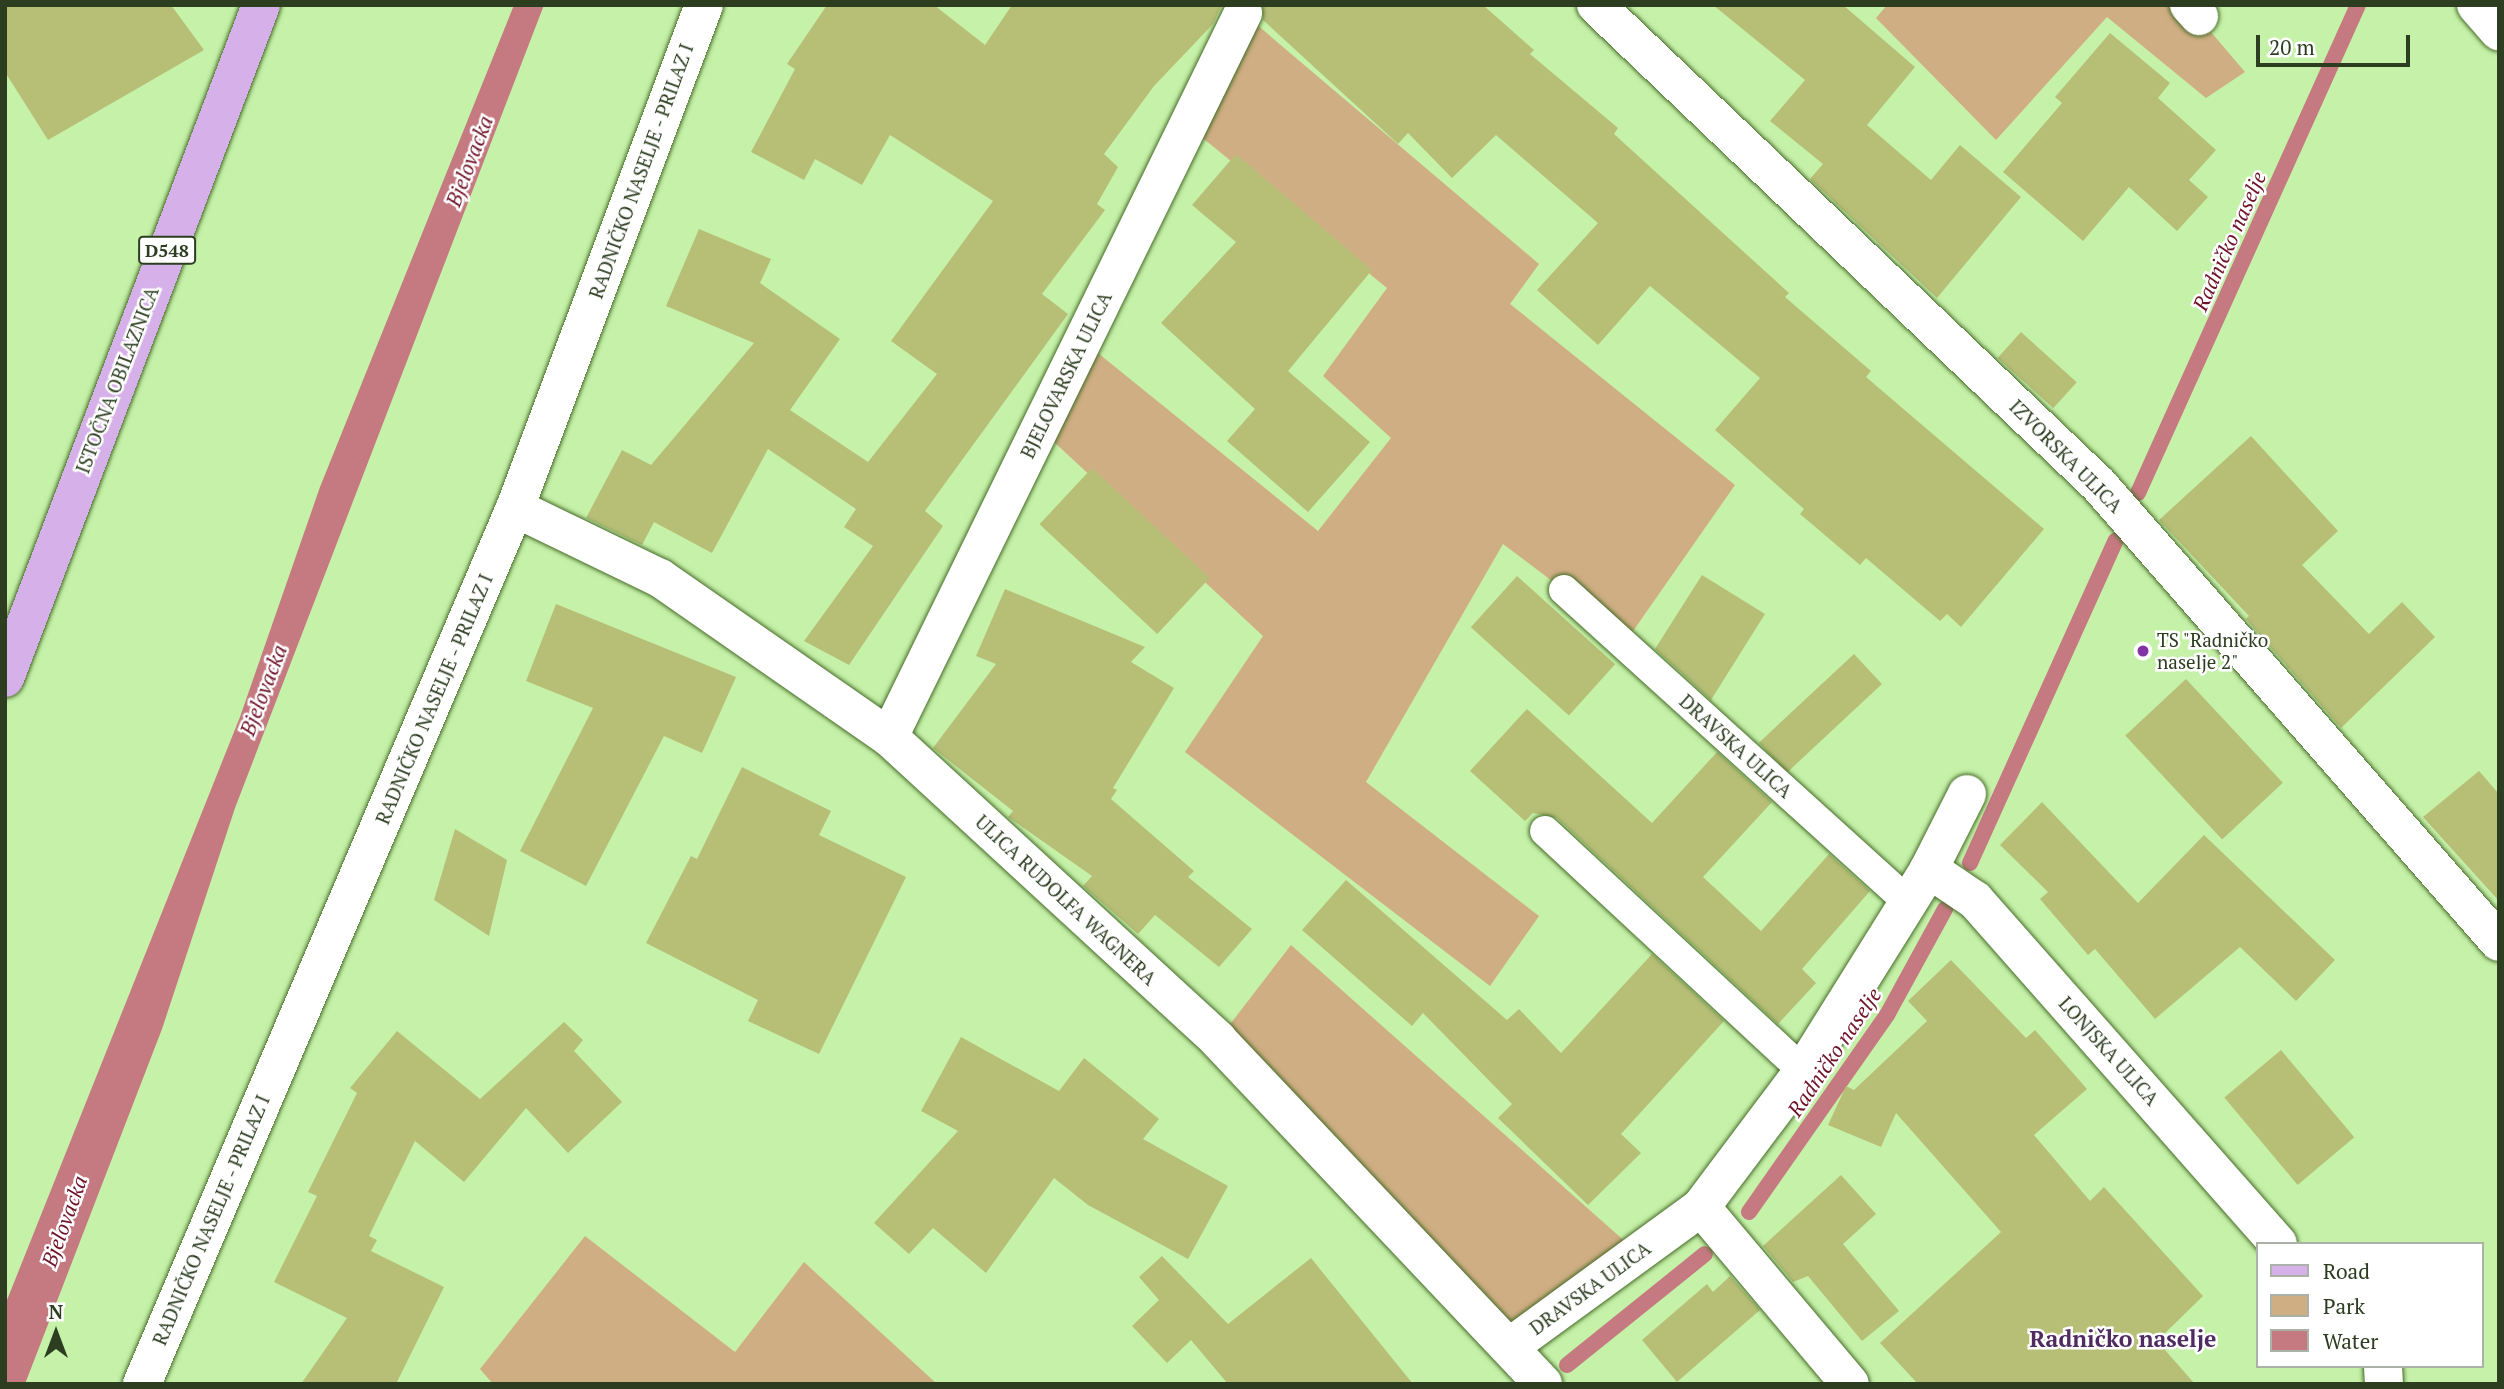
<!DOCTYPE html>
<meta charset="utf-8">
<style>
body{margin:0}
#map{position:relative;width:2504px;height:1389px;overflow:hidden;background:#c6f1a9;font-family:"PT Serif",serif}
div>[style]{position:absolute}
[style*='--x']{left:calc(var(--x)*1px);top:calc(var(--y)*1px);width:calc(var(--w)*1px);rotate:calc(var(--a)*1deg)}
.green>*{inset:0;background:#d0ae83}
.water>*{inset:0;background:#c57981}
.stream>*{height:16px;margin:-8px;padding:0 8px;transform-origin:8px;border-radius:8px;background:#c57981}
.building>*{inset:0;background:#b7bf77;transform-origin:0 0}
.roads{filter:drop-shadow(0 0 2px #466b28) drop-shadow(0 0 2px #466b28)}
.lane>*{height:30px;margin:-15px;padding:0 15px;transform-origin:15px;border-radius:15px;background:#fff}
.street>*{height:38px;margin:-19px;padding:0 19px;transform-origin:19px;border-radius:19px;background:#fff}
.primary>*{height:38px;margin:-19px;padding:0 19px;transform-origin:19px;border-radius:19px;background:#d6b0e9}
.dots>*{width:19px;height:19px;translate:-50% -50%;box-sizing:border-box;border:4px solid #fff;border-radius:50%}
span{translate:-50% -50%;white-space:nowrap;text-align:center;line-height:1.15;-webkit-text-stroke:5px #fff;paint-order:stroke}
.shield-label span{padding:2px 5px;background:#fff;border:2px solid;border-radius:5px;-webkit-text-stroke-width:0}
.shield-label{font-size:18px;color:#2c3d20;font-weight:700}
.street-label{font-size:19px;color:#2c3d20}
.poi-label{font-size:19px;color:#2c3d20}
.left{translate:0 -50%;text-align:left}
.water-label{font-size:21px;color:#6f1329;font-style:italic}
.quarter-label{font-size:23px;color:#502b62;font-weight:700}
.frame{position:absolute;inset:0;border:7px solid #2c3d20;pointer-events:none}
.legend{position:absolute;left:2256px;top:1242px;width:228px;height:126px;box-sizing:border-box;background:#fff;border:2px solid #abb1a6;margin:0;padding:9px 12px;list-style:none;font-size:21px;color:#2c3d20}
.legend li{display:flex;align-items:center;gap:14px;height:35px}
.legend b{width:35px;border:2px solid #abb1a6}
.north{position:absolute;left:21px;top:1298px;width:70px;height:70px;-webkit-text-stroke:5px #fff;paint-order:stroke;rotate:0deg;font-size:19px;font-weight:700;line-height:28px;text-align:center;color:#2c3d20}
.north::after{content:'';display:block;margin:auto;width:24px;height:32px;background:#2c3d20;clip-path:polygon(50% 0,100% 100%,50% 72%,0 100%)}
.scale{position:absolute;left:2256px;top:35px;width:154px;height:32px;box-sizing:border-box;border:4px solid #2c3d20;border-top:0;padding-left:9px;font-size:21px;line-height:24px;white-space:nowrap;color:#2c3d20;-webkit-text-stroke:5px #fff;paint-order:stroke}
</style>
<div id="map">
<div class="green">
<div style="clip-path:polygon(1887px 5px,2188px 5px,2245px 72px,2206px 98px,2107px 17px,1996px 140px,1876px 18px)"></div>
<div style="clip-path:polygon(1243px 13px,1539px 264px,1510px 304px,1735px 485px,1624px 644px,1564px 590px,1503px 544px,1366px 782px,1539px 916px,1490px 986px,1185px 752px,1263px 636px,1040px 429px,1083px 341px,1318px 531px,1391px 438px,1323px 376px,1387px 288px,1188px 126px)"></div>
<div style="clip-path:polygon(1291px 945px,1638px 1253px,1512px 1345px,1218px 1040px)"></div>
<div style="clip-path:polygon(585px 1236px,735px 1352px,804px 1262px,937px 1384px,493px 1384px,480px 1369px)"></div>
</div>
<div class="water">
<div style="clip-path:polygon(514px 5px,544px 5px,235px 808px,162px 1029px,25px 1384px,5px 1384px,5px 1305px,240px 717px,320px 487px)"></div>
</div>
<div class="stream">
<div style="--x:2138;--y:493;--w:535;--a:-65.73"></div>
<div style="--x:1970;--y:863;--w:354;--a:-65.7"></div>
<div style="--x:1749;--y:1212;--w:241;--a:-55"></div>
<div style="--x:1887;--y:1015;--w:121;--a:-61.3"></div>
<div style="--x:1567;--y:1365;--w:177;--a:-38.8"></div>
</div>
<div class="building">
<div style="clip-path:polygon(5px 5px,171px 5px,204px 50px,48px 140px,5px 72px)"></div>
<div style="clip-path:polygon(827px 5px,934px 5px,985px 45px,1012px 5px,1222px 5px,1213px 24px,1154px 86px,1104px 154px,1118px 167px,1097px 204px,1105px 210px,1042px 294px,1068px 314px,925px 511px,943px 526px,849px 665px,804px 641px,873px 546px,844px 527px,856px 509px,768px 449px,712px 553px,654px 522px,642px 545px,586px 518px,622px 450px,651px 465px,754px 343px,666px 306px,699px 229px,771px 259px,760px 283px,840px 339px,790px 410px,868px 462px,937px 374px,891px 341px,993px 201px,890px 135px,862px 185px,815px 159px,804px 180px,751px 152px,795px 69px,787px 64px)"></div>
<div style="clip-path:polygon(1263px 5px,1483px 5px,1534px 50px,1530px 54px,1618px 128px,1614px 134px,1789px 293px,1785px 297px,1871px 371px,1866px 377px,2044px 529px,1961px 627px,1947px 614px,1940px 621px,1866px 558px,1860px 565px,1800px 514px,1804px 509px,1715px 430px,1760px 378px,1650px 286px,1598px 345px,1537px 290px,1598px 223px,1496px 135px,1452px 178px,1408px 133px,1398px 144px,1263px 20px)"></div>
<div style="clip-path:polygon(1713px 5px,1843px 5px,1915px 67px,1867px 125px,1931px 180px,1960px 145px,2021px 197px,1937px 298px,1810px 179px,1823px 164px,1770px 121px,1805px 80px)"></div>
<div style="clip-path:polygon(2110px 33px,2170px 83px,2158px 98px,2216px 150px,2189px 180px,2208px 197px,2177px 231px,2129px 187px,2083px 241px,2003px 172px,2062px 103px,2055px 97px)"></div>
<div style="clip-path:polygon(1236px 154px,1372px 270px,1288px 371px,1370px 442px,1308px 512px,1227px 441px,1255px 409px,1161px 323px,1236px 242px,1192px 205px)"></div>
<div style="left:2021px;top:332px;width:75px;height:35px;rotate:42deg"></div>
<div style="clip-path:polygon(2251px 436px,2338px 531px,2302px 565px,2369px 634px,2402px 602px,2435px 637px,2341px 728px,2246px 619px,2249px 616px,2159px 520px)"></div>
<div style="left:1092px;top:468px;width:161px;height:77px;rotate:43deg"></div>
<div style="clip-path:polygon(1702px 575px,1765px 614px,1711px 700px,1655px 649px)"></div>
<div style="left:1517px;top:576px;width:132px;height:69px;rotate:42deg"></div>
<div style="clip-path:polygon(1005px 589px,1145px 647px,1131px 662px,1174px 688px,1113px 788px,1117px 790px,1111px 799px,1194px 871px,1188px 877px,1252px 929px,1219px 967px,1155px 915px,1138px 934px,1083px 886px,1092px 876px,1008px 817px,1013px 811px,933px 748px,996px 664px,976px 656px)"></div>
<div style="clip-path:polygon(556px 604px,736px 677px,702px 753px,664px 736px,586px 886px,520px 851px,593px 708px,526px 681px)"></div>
<div style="left:1854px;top:654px;width:41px;height:130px;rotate:47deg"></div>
<div style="left:2186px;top:679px;width:142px;height:83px;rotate:47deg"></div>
<div style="clip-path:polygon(1527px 709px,1652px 823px,1717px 752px,1772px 802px,1703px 877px,1761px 931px,1829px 854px,1870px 891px,1802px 969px,1816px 983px,1778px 1024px,1557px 818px,1533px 813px,1525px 821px,1470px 771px)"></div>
<div style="clip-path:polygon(742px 767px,831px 811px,819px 835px,906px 877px,819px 1054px,748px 1021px,758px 1000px,646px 943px,691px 856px,697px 859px)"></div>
<div style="clip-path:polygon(2479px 771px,2499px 794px,2499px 901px,2423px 817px)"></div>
<div style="clip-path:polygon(2042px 802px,2138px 903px,2204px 835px,2335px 960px,2296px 1001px,2240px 947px,2155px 1019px,2095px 949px,2088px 955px,2040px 899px,2048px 892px,2000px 845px)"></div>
<div style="clip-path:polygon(455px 829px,507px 860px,489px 936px,434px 900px)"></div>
<div style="clip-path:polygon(1346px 880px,1507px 1020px,1519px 1009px,1561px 1053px,1652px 954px,1724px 1021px,1621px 1134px,1641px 1153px,1588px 1205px,1498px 1118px,1512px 1104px,1423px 1013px,1412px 1026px,1302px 930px)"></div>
<div style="clip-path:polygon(1951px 960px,2026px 1038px,2035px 1030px,2087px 1089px,2034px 1135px,2090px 1201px,2104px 1187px,2203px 1296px,2157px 1341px,2195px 1384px,1918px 1384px,1880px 1343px,2001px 1232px,1896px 1113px,1881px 1147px,1828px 1125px,1846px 1086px,1854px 1090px,1927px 1021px,1908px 1001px)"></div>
<div style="clip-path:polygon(564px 1022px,583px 1040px,574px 1051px,622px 1102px,568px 1153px,526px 1108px,464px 1182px,415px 1141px,369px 1236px,377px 1240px,371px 1251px,444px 1287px,396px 1384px,301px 1384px,347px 1318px,274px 1282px,317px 1196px,308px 1192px,357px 1093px,350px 1088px,397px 1031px,480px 1099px)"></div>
<div style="clip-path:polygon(961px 1037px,1059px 1091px,1084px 1058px,1159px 1119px,1143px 1139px,1228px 1186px,1188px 1259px,1088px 1205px,1054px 1178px,986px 1273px,933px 1228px,909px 1254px,874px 1223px,958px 1131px,921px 1111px)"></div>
<div style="left:2281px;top:1050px;width:114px;height:74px;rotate:50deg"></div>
<div style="clip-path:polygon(1841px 1175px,1876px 1214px,1843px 1244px,1899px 1311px,1862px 1341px,1808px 1276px,1793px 1282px,1763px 1246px)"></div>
<div style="clip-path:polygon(1162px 1256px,1228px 1324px,1311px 1258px,1413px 1384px,1228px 1384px,1191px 1340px,1167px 1363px,1132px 1326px,1159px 1300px,1139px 1277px)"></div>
<div style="clip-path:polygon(1730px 1276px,1760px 1310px,1677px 1382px,1642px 1340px,1707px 1284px,1713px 1292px)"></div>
</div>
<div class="roads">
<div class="lane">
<div style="--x:1564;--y:590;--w:464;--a:42.2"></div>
<div style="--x:1545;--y:831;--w:352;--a:42.9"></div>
</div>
<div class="street">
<div style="--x:1596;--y:5;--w:695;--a:43.66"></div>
<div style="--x:2099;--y:485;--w:607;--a:48.81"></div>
<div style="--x:2189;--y:5;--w:15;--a:48"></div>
<div style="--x:2476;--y:5;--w:35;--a:49"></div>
<div style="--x:515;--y:508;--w:161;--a:25.8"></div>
<div style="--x:660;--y:578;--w:279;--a:34.8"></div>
<div style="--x:889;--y:737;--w:447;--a:42.6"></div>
<div style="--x:1218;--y:1040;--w:473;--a:46.6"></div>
<div style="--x:889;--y:737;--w:806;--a:-63.94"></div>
<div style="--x:1929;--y:869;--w:55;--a:34"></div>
<div style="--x:1975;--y:900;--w:458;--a:48.6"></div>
<div style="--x:1701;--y:1207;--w:231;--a:49.9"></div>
<div style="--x:1512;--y:1345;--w:234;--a:-36.1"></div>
<div style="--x:1701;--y:1207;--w:170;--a:-53.1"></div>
<div style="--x:1803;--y:1071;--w:238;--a:-58"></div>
<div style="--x:1929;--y:869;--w:84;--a:-63.1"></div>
<div style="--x:2383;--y:1366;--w:18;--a:87"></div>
<div style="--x:142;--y:1384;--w:952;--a:-66.94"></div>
<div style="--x:515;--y:508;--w:537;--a:-69.41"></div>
</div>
<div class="primary">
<div style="--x:5;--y:678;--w:720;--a:-69.17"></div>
</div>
</div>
<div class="dots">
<div style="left:2143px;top:651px;background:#8234a5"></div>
</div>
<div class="shield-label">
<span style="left:167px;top:250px">D548</span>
</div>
<div class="street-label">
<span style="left:641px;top:171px;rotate:-70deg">RADNIČKO NASELJE - PRILAZ I</span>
<span style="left:1066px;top:375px;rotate:-64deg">BJELOVARSKA ULICA</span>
<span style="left:117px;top:380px;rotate:-69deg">ISTOČNA OBILAZNICA</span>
<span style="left:2066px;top:456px;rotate:45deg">IZVORSKA ULICA</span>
<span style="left:434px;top:699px;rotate:-67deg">RADNIČKO NASELJE - PRILAZ I</span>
<span style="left:1736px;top:746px;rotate:42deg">DRAVSKA ULICA</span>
<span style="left:1066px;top:900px;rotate:43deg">ULICA RUDOLFA WAGNERA</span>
<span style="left:2109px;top:1051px;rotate:48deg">LONJSKA ULICA</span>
<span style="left:211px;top:1220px;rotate:-67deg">RADNIČKO NASELJE - PRILAZ I</span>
<span style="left:1590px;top:1288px;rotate:-36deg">DRAVSKA ULICA</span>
</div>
<div class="poi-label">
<span class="left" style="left:2157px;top:651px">TS "Radničko<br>naselje 2"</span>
</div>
<div class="water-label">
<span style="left:469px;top:161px;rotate:-69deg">Bjelovacka</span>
<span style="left:2229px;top:241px;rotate:-66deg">Radničko naselje</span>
<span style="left:263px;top:690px;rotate:-69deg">Bjelovacka</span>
<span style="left:1834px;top:1052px;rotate:-56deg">Radničko naselje</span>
<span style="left:64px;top:1221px;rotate:-70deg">Bjelovacka</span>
</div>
<div class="quarter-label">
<span style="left:2123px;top:1339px">Radničko naselje</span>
</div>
<div class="frame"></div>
<ul class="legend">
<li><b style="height:9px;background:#d6b0e9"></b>Road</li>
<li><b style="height:19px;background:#d0ae83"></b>Park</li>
<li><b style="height:19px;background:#c57981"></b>Water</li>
</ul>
<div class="north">N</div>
<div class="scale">20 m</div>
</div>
